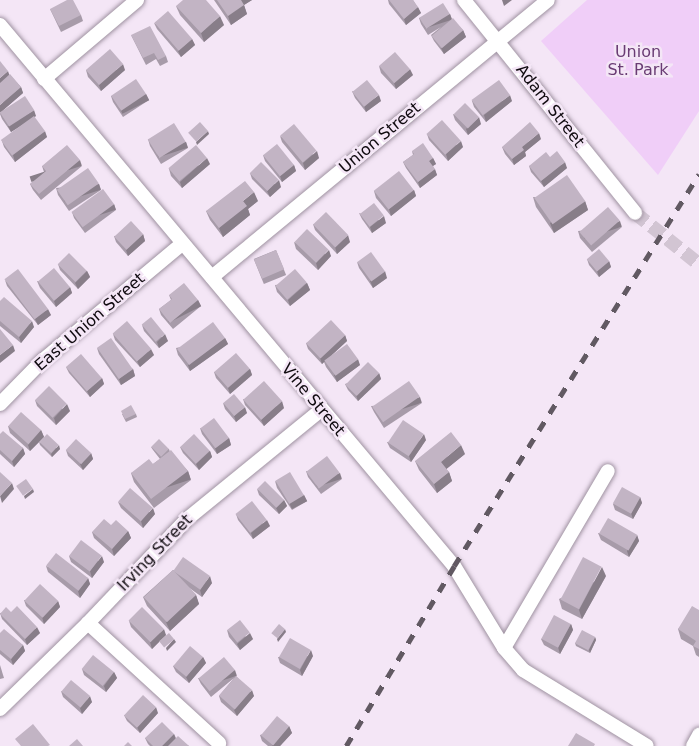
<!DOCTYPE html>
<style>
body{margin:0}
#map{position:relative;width:699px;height:746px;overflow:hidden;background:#f4e6f6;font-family:"DejaVu Sans",sans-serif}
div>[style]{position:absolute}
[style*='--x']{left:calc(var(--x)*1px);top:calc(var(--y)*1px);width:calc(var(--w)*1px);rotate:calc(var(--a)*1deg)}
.green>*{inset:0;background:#f0cef8}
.minor-tunnel>*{height:14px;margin-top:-7px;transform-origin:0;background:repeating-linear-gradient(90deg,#d2c5d3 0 14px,transparent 0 21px)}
.roads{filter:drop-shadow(0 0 2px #9f92a1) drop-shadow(0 0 2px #9f92a1)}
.minor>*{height:14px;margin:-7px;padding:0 7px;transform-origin:7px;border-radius:7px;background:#fff}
.rail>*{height:4.5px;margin-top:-2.25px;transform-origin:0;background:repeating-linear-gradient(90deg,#615962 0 10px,transparent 0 20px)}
.wall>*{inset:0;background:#a79ba9;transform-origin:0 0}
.shaded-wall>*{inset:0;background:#887e89;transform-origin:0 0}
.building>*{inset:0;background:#c2b4c4;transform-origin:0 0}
span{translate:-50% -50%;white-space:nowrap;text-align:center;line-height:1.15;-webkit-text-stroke:5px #f4e6f6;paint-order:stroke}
.park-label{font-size:16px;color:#6a3c74}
.street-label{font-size:16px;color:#0f0a0f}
</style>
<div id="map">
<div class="green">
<div style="clip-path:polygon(587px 0,699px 0,699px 111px,658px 175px,541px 41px)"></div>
</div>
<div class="minor-tunnel">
<div style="--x:635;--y:213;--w:82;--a:38.6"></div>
</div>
<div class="roads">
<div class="minor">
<div style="--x:464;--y:0;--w:273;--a:51.2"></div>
<div style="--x:0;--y:25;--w:706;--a:50"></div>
<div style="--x:454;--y:566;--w:96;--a:58.6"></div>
<div style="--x:504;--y:648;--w:29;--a:49"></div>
<div style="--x:523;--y:670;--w:145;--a:31.5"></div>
<div style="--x:44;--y:79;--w:122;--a:-40.3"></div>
<div style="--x:212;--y:277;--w:435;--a:-39.5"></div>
<div style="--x:0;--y:404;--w:62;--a:-45.7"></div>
<div style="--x:43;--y:360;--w:182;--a:-39.9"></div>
<div style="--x:88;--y:623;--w:178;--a:42.5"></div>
<div style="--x:504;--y:648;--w:205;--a:-59.6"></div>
<div style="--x:0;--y:709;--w:123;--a:-44.3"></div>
<div style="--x:88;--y:623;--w:142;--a:-46.4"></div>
<div style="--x:186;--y:520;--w:174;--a:-39.2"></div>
<div style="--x:693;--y:746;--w:13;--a:-61"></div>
</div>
</div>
<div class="rail">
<div style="--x:346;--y:746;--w:210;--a:-59"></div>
<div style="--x:454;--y:566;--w:462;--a:-58"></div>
</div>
<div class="wall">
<div style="clip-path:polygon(214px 0,252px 0,244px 5px,247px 14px,231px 25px)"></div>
<div style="clip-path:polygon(388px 0,413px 0,421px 13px,406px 25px,389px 4px)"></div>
<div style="clip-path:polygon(176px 6px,224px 25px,204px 42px,180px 15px)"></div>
<div style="clip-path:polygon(50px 9px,81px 15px,83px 21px,61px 32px)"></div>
<div style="clip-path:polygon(450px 14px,452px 19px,463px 30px,466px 37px,444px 54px,434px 41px,431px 35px,441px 27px,428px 35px,421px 24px,419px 18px)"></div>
<div style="clip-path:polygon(154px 23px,192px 39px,195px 45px,181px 57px,157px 29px)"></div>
<div style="clip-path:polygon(131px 35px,166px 56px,168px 62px,160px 66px,156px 59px,146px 65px)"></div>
<div style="clip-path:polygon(379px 66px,413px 75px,396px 89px,381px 73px)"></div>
<div style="clip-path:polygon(86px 70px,125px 70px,101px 91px,88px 77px)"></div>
<div style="clip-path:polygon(10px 75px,21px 87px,23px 93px,3px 110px,36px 116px,34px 117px,47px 137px,15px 162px,4px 147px,2px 141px,26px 123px,11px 132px,2px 119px,0 114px)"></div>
<div style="clip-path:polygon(352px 91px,381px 101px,366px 112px,355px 98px)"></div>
<div style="clip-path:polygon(146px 94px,149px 100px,123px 117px,113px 102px,111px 96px)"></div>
<div style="clip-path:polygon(472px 101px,512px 101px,486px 122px,474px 107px)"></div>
<div style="clip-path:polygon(453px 114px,481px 124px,468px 135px,455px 120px)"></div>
<div style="clip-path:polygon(427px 134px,463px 147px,448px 161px,429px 140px)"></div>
<div style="clip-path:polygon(280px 136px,319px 158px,305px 170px,282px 142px)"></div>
<div style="clip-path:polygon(148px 139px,186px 142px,188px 148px,161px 164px,150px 146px)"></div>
<div style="clip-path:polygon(541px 139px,525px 152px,526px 156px,514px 165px,505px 154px,502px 147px)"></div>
<div style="clip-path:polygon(412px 151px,433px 158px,436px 164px,433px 166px,437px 175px,420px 188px,406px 168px,403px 162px,413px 155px)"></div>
<div style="clip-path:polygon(263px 155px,294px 165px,296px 171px,282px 182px,265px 161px)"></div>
<div style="clip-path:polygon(550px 157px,567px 168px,544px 187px,531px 172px,529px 166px)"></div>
<div style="clip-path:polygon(210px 164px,182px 188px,171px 176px,169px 169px)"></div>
<div style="clip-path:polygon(42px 166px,82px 166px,41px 200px,33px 190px,30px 184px,44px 172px)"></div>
<div style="clip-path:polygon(250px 173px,281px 187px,270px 197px,252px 179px)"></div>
<div style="clip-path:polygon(99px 184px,101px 190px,69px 211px,58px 195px,56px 188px)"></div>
<div style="clip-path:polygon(414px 190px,416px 196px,391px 216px,376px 198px,374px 191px)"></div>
<div style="clip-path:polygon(533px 197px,585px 201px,588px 210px,554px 233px,536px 207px)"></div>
<div style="clip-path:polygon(258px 201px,248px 209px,250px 215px,223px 237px,210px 220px,206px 211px)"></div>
<div style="clip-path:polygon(114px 204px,116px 210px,85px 233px,74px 218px,72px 212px)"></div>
<div style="clip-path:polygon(359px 213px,386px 223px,372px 233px,362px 219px)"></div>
<div style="clip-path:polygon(313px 224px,350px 242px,337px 254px,315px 230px)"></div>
<div style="clip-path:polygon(622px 227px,592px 252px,580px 238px,578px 231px)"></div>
<div style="clip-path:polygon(143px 234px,145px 241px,128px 256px,116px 242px,114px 236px)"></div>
<div style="clip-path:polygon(294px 242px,331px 256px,318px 270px,296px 249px)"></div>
<div style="left:276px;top:250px;width:27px;height:24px;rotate:68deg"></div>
<div style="clip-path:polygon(587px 259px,609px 261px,611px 267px,599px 277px,589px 265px)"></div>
<div style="clip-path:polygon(357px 262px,387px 278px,373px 288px,359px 268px)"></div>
<div style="clip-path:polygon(58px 264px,87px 271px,90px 277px,78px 289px,60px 270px)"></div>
<div style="clip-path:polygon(5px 280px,51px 315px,38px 325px,7px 286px)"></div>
<div style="clip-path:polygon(37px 281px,70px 287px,72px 293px,56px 307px,40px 288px)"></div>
<div style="clip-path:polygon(307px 283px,310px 290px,290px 306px,277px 292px,275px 285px)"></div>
<div style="clip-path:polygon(169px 295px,198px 300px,201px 306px,173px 329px,161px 315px,159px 309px,171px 300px)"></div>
<div style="clip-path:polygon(0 301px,34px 327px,21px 343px,0 326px)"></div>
<div style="clip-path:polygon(142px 325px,168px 341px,159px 348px,144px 331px)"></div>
<div style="clip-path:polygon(113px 334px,154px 355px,140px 367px,115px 340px)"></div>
<div style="clip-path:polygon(345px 335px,347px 341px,332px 355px,360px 365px,337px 382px,326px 367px,324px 362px,322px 364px,308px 349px,306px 343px)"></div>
<div style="clip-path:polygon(225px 338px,228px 344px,190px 371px,178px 355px,176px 348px)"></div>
<div style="clip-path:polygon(97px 348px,133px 369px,135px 376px,121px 385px,99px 354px)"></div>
<div style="clip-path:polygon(66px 367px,102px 378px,104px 384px,90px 397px,69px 373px)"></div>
<div style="clip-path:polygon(250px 369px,252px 375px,230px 394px,216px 378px,214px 372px)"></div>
<div style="clip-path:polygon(379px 373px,381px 379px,358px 401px,348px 390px,345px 384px)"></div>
<div style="clip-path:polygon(243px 399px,284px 408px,264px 426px,245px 405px)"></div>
<div style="clip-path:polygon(35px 400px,70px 411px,56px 425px,37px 406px)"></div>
<div style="clip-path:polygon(223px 403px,247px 413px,236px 422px,225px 409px)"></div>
<div style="clip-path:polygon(422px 403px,384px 428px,374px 412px,371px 406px)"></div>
<div style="clip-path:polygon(122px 414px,136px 414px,137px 417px,126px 422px)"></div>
<div style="clip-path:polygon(8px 426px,41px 430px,44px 437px,30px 451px,10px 433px)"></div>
<div style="clip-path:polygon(200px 428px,229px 438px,231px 445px,217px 454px,202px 434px)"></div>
<div style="clip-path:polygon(0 434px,23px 448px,25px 454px,14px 467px,0 454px)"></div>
<div style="clip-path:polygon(426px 440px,411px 462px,390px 448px,387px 442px)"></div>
<div style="clip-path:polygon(39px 442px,60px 449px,52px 457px,40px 445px)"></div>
<div style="clip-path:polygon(151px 447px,169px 449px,170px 452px,188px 471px,191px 480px,154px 508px,134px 482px,131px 473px,153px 464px,160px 459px,153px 450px)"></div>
<div style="clip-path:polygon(180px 447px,210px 451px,212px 457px,199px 470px,183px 453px)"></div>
<div style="clip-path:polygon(66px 450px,91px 453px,93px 459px,83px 470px,68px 456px)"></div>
<div style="clip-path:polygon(465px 454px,446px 469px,449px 472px,452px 481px,437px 493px,419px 470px,415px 461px)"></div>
<div style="clip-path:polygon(306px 471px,342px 479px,321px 494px,308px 477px)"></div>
<div style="clip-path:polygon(275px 481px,304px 495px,307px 501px,292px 510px,277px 488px)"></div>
<div style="clip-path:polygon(257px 489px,284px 500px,287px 506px,279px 514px,259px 495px)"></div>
<div style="clip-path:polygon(640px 497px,642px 503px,633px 519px,615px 510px,613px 504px)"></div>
<div style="clip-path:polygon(118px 502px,155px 514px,143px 528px,121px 508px)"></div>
<div style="clip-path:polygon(236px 514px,270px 526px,253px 539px,238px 520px)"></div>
<div style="clip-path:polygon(128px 531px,131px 538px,114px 556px,94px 538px,92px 532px)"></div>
<div style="clip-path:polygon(598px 533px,637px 535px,639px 541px,629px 557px,601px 540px)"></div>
<div style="clip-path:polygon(69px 556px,104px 562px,92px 578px,71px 562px)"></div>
<div style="clip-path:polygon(46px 566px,88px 578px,90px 584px,80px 598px,48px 572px)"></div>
<div style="clip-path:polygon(173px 570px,212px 583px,202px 597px,188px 587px,196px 595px,199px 604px,170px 631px,147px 606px,143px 597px)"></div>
<div style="clip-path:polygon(606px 576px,582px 619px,562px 609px,559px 599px)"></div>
<div style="clip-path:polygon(24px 600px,58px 601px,60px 607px,44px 624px,26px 606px)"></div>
<div style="clip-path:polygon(699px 610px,699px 657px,696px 655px,693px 646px,681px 639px,678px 629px)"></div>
<div style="clip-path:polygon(11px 612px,40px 633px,27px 645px,2px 619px,0 613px)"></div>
<div style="clip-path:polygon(129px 621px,166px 635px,152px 649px,131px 627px)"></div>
<div style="clip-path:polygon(571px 624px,573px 630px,560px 654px,544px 645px,541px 639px)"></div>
<div style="clip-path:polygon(227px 630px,253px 639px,240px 650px,229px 637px)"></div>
<div style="clip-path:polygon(0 633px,23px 645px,25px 651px,13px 665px,0 654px)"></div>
<div style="clip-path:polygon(595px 637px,596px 640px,590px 653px,576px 646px,575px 643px)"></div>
<div style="clip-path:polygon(313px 656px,302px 676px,280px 663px,278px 657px)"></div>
<div style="clip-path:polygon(203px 657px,206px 663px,189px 683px,176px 672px,173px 666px)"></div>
<div style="clip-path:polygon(0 665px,4px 678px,0 679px)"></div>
<div style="clip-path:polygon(82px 669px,114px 672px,117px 678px,106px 692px,84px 675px)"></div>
<div style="clip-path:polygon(236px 676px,254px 696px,237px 716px,221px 702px,219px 696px,234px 678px,211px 697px,201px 684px,198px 678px)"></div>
<div style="clip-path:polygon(61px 691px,92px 702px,82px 714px,63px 697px)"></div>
<div style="clip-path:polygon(158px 713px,140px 733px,127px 721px,124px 715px)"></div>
<div style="clip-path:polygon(289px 726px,292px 733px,280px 746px,268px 746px,262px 741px,260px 735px)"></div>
<div style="clip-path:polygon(174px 734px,176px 738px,189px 746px,150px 746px,148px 744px,145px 738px)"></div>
</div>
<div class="shaded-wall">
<div style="clip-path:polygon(240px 0,252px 0,244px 5px,247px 14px,231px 25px,228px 16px)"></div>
<div style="clip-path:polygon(502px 0,512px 0,504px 6px)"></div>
<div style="clip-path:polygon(418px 7px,421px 13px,406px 25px,404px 19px)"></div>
<div style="left:450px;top:14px;width:6px;height:28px;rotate:72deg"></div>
<div style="clip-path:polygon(220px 16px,224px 25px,204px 42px,201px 33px)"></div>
<div style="clip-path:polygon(463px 30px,466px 37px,444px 54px,441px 48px)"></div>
<div style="clip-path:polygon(192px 39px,195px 45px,181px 57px,178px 51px)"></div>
<div style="clip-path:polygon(123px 64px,125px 70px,101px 91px,99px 85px)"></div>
<div style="clip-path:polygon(410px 69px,413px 75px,396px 89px,394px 83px)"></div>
<div style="clip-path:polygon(8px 71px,10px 77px,0 86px,0 78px)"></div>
<div style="clip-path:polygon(21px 87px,23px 93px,0 113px,0 105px)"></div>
<div style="left:146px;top:94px;width:7px;height:30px;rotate:63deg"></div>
<div style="clip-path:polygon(379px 95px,381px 101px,366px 112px,364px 106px)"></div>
<div style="clip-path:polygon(510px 95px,512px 101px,486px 122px,484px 115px)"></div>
<div style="clip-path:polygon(34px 110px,36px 116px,11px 132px,8px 126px)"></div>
<div style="clip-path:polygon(479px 117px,481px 124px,468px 135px,466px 129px)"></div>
<div style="clip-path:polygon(45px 131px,47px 137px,15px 162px,13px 155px)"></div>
<div style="clip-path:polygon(208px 131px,209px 134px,197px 145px,196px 142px)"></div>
<div style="clip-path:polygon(539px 133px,541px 139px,525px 152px,526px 156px,514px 165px,512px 159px,522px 147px)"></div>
<div style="clip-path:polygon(461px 141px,463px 147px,448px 161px,446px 154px)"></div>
<div style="left:186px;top:142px;width:6px;height:31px;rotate:72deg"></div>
<div style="clip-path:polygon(317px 151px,319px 158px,305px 170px,303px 163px)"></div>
<div style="clip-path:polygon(207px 158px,210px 164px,182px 188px,180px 182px)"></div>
<div style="clip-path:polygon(433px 158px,436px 164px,431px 167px,429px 161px)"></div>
<div style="left:80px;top:160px;width:6px;height:53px;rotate:72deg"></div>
<div style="clip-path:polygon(565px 162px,567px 168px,544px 187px,541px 181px)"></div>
<div style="clip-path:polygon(294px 165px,296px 171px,282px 182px,280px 176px)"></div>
<div style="clip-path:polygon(435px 169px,437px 175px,420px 188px,418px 182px)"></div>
<div style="clip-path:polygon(279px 180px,281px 187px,270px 197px,267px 191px)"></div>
<div style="left:99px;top:184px;width:6px;height:38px;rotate:72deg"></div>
<div style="clip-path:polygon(414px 190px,416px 196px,391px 216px,389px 209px)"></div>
<div style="clip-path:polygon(254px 192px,258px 201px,248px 209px,250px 215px,223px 237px,219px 228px,243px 201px)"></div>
<div style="clip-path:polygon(585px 201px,588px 210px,554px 233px,550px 223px)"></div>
<div style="left:114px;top:204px;width:6px;height:39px;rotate:72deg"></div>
<div style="clip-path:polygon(384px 216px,386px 223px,372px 233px,370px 227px)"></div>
<div style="left:620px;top:221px;width:6px;height:39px;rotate:72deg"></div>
<div style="clip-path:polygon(143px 234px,145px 241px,128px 256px,126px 250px)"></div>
<div style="clip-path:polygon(348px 235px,350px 242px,337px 254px,335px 247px)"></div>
<div style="clip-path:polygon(329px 250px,331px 256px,318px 270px,316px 263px)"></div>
<div style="clip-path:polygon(609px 261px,611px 267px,599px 277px,597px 271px)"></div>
<div style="clip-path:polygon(87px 271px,90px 277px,78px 289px,75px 283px)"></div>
<div style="clip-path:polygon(385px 271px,387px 278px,373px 288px,370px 281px)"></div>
<div style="clip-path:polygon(307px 283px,310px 290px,290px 306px,288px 300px)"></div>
<div style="clip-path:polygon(70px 287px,72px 293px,56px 307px,54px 301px)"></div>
<div style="left:198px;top:300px;width:7px;height:36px;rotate:63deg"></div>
<div style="clip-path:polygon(48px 309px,51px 315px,38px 325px,35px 319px)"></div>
<div style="clip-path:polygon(32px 321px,34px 327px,21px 343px,19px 337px)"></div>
<div style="clip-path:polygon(165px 334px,168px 341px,159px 348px,157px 342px)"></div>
<div style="clip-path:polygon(345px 335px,347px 341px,322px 364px,320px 358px)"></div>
<div style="clip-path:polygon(225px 338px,228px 344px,190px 371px,188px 365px)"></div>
<div style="clip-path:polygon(13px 345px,15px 351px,0 363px,0 355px)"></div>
<div style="clip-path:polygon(151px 349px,154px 355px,140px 367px,137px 361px)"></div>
<div style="clip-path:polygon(358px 359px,360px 365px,337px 382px,334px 375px)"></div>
<div style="clip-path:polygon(133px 369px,135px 376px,121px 385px,119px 379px)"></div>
<div style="clip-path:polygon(250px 369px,252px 375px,230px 394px,228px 388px)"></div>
<div style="clip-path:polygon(379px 373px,381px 379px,358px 401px,356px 395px)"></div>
<div style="clip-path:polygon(102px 378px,104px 384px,90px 397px,87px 391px)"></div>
<div style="left:420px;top:397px;width:6px;height:45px;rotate:72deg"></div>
<div style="clip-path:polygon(282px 401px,284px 408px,264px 426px,261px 420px)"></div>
<div style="clip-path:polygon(67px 404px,70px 411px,56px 425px,54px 418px)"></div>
<div style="clip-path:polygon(245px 407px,247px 413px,236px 422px,234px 416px)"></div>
<div style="clip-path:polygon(41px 430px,44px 437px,30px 451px,28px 445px)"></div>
<div style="clip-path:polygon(424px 434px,426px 440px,411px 462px,409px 456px)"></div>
<div style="clip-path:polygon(229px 438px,231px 445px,217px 454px,215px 448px)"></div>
<div style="clip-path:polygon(59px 445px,60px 449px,52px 457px,51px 454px)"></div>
<div style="clip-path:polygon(461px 445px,465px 454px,444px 471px,441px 462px)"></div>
<div style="clip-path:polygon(23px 448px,25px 454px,14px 467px,12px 461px)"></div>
<div style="clip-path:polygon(210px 451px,212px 457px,199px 470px,196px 464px)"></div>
<div style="clip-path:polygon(91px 453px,93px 459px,83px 470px,80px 464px)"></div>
<div style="left:188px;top:471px;width:9px;height:46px;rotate:72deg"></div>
<div style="clip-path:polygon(449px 472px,452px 481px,437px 493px,434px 484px)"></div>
<div style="left:340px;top:473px;width:6px;height:26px;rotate:72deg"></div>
<div style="clip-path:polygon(12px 483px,14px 489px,2px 503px,0 496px)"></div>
<div style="clip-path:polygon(33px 489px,34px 492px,25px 499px,24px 496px)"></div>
<div style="left:304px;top:495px;width:7px;height:17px;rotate:63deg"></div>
<div style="clip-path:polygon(640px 497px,642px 503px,633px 519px,631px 513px)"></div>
<div style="clip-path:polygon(284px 500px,287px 506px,279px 514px,276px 508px)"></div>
<div style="clip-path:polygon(153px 508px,155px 514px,143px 528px,141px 521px)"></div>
<div style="clip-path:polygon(267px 520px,270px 526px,253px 539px,251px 533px)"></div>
<div style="clip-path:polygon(128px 531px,131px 538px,114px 556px,112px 549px)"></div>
<div style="clip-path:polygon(637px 535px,639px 541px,629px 557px,627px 551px)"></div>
<div style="clip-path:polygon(102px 556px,104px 562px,92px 578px,90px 571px)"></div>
<div style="clip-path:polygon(602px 567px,606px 576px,582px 619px,579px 610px)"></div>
<div style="clip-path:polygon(210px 576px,212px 583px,202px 597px,200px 590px)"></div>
<div style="clip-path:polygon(88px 578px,90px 584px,80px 598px,78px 591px)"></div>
<div style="clip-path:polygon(196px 595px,199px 604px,170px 631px,166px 622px)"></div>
<div style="clip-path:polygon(58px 601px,60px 607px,44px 624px,42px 617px)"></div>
<div style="clip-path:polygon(571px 624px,573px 630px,560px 654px,558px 647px)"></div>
<div style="clip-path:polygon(37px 627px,40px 633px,27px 645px,25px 639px)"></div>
<div style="clip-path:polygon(164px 629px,166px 635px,152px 649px,150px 642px)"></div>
<div style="clip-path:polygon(285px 629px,286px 632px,278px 642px,277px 639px)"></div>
<div style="clip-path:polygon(250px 633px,253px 639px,240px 650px,237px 644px)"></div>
<div style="clip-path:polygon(595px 637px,596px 640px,590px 653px,589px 650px)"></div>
<div style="clip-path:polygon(174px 639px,176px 642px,167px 651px,166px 648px)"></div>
<div style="clip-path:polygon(23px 645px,25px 651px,13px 665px,11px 659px)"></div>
<div style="clip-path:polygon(311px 650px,313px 656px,302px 676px,300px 670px)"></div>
<div style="clip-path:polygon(203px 657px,206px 663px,189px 683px,186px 677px)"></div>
<div style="left:235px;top:670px;width:6px;height:33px;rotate:72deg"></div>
<div style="clip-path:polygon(114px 672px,117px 678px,106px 692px,104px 686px)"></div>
<div style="clip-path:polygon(252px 690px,254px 696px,237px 716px,234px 710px)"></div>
<div style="clip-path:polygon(90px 696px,92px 702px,82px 714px,80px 708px)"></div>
<div style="clip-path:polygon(156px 707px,158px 713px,140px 733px,137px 727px)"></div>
<div style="clip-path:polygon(289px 726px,292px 733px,280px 746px,272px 746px)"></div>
<div style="clip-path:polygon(174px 734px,176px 740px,170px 746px,162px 746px)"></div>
</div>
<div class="building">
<div style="clip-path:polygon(67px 0,73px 0,81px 15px,59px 26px,50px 9px)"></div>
<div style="clip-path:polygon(183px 0,206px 0,220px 16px,201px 33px,176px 6px)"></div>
<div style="clip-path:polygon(217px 0,241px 0,244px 5px,228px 16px)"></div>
<div style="clip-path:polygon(389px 0,413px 0,418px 7px,404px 19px)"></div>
<div style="left:443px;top:3px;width:13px;height:28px;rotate:58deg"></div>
<div style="left:168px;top:11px;width:37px;height:18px;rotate:49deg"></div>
<div style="left:453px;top:18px;width:16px;height:28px;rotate:50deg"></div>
<div style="clip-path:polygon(150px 26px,166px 56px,158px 60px,154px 53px,143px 58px,131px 35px)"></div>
<div style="left:110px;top:49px;width:20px;height:32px;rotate:49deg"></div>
<div style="left:395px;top:52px;width:23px;height:21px;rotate:49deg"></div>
<div style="clip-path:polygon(0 61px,8px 71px,0 78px)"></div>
<div style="clip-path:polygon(10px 74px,21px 87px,0 105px,0 83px)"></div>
<div style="left:136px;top:79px;width:18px;height:30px;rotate:56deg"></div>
<div style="left:367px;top:80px;width:19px;height:19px;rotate:51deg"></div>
<div style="left:499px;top:80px;width:19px;height:34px;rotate:54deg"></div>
<div style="left:25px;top:96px;width:17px;height:30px;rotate:57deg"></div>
<div style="left:465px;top:103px;width:20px;height:16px;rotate:45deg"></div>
<div style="left:34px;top:116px;width:19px;height:41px;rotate:54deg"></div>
<div style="left:442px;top:120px;width:28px;height:21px;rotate:48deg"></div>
<div style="left:200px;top:122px;width:12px;height:16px;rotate:48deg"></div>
<div style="clip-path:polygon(530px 122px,539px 133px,522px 147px,524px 150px,512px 159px,502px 147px)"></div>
<div style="left:174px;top:123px;width:22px;height:31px;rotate:58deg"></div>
<div style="left:294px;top:124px;width:35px;height:18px;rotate:50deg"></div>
<div style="clip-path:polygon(423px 143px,433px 158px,429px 161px,435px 169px,418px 182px,403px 162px,414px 154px,412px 151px)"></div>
<div style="left:277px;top:144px;width:27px;height:18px;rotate:51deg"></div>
<div style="clip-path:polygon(67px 145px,80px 160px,39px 194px,30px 184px,46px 171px,42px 166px)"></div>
<div style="left:196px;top:145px;width:17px;height:36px;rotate:50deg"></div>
<div style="clip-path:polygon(557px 151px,565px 162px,541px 181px,529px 166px,546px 152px,550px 157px)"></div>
<div style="left:261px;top:162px;width:25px;height:16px;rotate:45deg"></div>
<div style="left:88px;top:168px;width:19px;height:38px;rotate:55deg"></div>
<div style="left:399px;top:171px;width:24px;height:32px;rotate:52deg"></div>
<div style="left:567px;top:175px;width:32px;height:40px;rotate:55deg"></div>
<div style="clip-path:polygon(245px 181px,254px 192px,243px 201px,247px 206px,219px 228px,206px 211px)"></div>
<div style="left:103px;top:189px;width:19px;height:39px;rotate:54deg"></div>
<div style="left:374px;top:203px;width:16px;height:18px;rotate:52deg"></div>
<div style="left:608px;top:207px;width:18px;height:38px;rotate:49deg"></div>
<div style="left:326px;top:212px;width:32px;height:18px;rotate:46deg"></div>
<div style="left:131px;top:221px;width:18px;height:23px;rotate:47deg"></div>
<div style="left:307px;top:229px;width:30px;height:18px;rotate:44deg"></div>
<div style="left:599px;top:249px;width:16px;height:16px;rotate:50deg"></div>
<div style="left:276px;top:250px;width:21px;height:24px;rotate:67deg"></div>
<div style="left:371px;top:252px;width:24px;height:17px;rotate:54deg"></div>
<div style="left:69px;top:253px;width:25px;height:16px;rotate:45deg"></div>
<div style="left:54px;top:268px;width:25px;height:21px;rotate:50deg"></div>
<div style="left:18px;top:269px;width:50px;height:17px;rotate:53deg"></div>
<div style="left:295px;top:269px;width:18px;height:26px;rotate:49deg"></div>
<div style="clip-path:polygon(184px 283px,198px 300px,170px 323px,159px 309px,172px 299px,169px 295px)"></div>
<div style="clip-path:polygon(4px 297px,32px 321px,19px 337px,0 321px,0 301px)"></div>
<div style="left:151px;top:317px;width:22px;height:12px;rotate:51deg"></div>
<div style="left:331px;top:320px;width:21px;height:34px;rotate:47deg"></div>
<div style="left:127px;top:321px;width:37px;height:19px;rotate:49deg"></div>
<div style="left:213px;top:322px;width:20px;height:45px;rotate:53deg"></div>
<div style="clip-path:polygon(0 329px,13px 345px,0 355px)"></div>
<div style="left:111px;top:338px;width:38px;height:17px;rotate:55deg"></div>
<div style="left:347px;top:344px;width:19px;height:28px;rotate:54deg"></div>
<div style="left:236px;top:353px;width:21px;height:29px;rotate:49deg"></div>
<div style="left:81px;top:354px;width:32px;height:20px;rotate:49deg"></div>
<div style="left:368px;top:362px;width:16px;height:32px;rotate:45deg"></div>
<div style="left:264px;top:381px;width:27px;height:28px;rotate:48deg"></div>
<div style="left:409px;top:381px;width:19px;height:45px;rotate:55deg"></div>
<div style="left:49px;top:386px;width:25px;height:20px;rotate:45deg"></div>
<div style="left:234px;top:394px;width:17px;height:14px;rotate:50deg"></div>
<div style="clip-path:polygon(131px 405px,136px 414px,125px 419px,121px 411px)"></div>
<div style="left:21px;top:412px;width:27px;height:19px;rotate:42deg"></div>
<div style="left:214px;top:418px;width:25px;height:17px;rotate:53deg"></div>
<div style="left:403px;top:420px;width:25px;height:27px;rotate:34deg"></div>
<div style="clip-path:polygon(3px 431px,23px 448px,12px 461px,0 450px,0 434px)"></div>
<div style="clip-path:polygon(451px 432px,461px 445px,441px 462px,449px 472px,434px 484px,415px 461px)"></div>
<div style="left:47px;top:434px;width:16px;height:11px;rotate:43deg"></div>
<div style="left:194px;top:434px;width:23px;height:19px;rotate:47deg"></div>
<div style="left:76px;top:439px;width:21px;height:15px;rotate:43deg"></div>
<div style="left:159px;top:439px;width:14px;height:11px;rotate:45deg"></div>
<div style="clip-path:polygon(171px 450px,188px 471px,151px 499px,131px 473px,149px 459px,153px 464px)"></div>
<div style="left:327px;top:456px;width:21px;height:26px;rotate:53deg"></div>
<div style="clip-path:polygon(0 472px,12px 483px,0 496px)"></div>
<div style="left:290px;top:472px;width:27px;height:17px;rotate:59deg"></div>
<div style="left:26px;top:479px;width:12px;height:12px;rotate:55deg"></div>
<div style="left:265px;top:481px;width:27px;height:11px;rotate:45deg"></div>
<div style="left:622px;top:487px;width:21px;height:19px;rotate:29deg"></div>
<div style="left:130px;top:488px;width:30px;height:18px;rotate:41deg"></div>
<div style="left:252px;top:501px;width:24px;height:21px;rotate:52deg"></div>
<div style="left:608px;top:518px;width:34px;height:18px;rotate:30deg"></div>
<div style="clip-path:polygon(104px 519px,111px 525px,116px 520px,128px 531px,112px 549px,92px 532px)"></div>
<div style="left:81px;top:540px;width:26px;height:20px;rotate:37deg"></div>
<div style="left:56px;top:553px;width:41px;height:16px;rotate:38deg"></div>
<div style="left:183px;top:557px;width:33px;height:17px;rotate:35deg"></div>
<div style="left:583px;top:557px;width:21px;height:48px;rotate:28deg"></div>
<div style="left:173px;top:570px;width:34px;height:40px;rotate:47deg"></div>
<div style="left:40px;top:584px;width:25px;height:23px;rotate:43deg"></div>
<div style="clip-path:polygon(17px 606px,37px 627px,25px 639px,0 614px,6px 607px,11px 612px)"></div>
<div style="clip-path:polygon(692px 606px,699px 610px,699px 649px,693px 646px,696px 641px,678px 629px)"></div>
<div style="left:142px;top:607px;width:31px;height:19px;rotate:45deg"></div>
<div style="left:554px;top:615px;width:19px;height:27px;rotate:28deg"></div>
<div style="left:240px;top:620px;width:16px;height:16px;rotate:52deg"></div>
<div style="left:279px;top:624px;width:8px;height:12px;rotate:40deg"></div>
<div style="clip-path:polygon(4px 629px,23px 645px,11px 659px,0 650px,0 633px)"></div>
<div style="left:582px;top:630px;width:15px;height:15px;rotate:28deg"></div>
<div style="left:169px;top:633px;width:8px;height:13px;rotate:50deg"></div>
<div style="left:290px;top:638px;width:24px;height:22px;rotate:30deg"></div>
<div style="left:190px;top:646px;width:17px;height:26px;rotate:40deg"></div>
<div style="left:93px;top:655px;width:27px;height:18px;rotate:39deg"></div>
<div style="left:224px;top:657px;width:17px;height:33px;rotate:50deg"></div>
<div style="left:236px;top:676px;width:21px;height:26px;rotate:41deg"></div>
<div style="left:71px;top:680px;width:25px;height:15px;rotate:40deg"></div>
<div style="left:143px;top:695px;width:18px;height:28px;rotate:43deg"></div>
<div style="left:277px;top:716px;width:16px;height:25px;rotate:40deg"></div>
<div style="clip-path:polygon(162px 722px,174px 734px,162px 746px,153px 746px,145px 738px)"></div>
<div style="clip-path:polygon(33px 724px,50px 745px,48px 746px,21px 746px,15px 739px)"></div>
<div style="clip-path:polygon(576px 733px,595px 744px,594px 746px,568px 746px)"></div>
<div style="clip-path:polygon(178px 736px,189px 746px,168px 746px)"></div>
<div style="clip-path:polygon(77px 739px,83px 746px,69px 746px)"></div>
<div style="clip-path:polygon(128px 742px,132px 746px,124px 746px)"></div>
</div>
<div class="park-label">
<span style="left:638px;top:61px">Union<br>St. Park</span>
</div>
<div class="street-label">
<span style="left:550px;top:106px;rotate:52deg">Adam Street</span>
<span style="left:380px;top:138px;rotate:-40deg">Union Street</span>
<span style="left:90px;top:322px;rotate:-41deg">East Union Street</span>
<span style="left:313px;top:400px;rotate:50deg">Vine Street</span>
<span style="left:155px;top:553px;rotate:-46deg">Irving Street</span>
</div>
</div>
